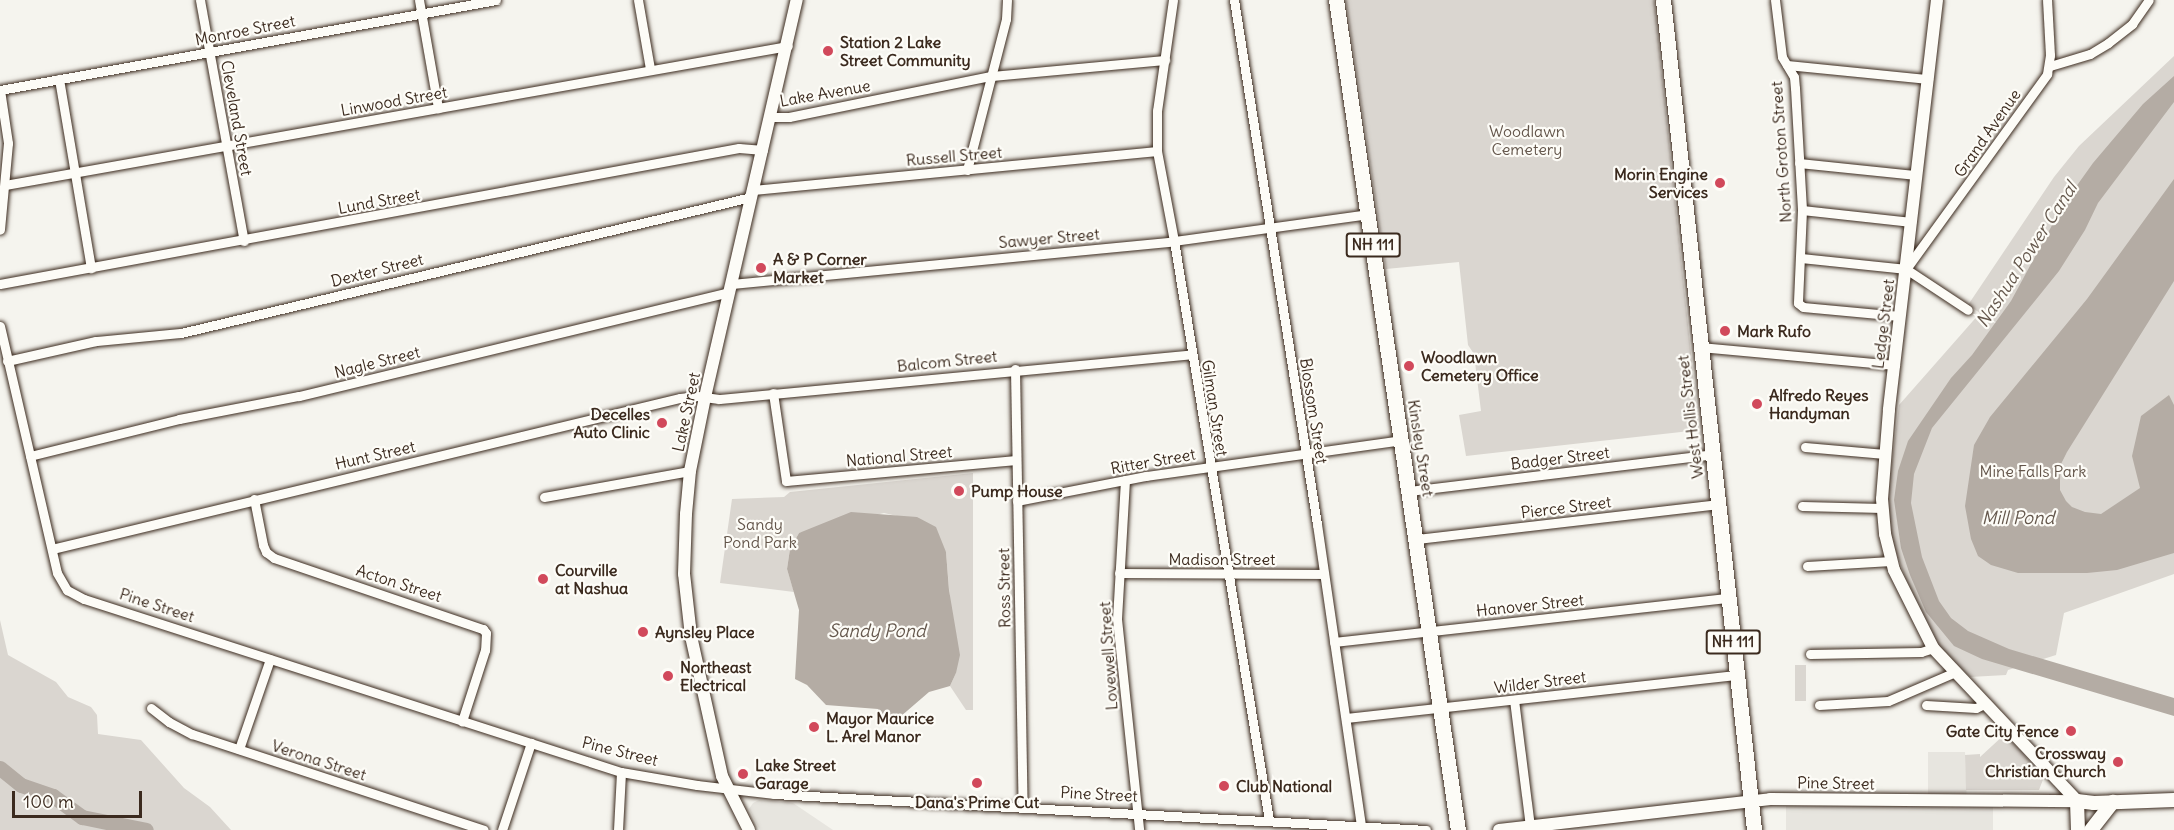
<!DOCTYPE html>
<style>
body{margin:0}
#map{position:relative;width:2174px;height:830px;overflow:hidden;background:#f5f4ee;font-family:Delius,sans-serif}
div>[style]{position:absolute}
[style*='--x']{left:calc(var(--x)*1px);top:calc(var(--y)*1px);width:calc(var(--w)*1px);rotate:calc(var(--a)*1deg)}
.built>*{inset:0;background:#e7e5df}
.green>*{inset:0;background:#dad6d0;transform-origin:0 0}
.water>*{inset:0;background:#b4aca4}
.river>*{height:15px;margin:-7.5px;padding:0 7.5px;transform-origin:7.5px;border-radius:7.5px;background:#b4aca4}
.roads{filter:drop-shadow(0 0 2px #3b2a1e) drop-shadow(0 0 2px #3b2a1e)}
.minor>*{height:9px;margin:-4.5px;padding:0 4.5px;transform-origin:4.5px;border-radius:4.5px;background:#fdfcf7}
.tertiary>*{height:12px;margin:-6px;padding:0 6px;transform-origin:6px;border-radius:6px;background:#fdfcf7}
.secondary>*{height:14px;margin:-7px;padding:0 7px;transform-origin:7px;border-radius:7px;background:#fdfcf7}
.primary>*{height:15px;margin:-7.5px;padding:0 7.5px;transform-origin:7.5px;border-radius:7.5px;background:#fdfcf7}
.dots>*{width:16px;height:16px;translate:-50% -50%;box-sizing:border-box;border:3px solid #fdfcf7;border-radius:50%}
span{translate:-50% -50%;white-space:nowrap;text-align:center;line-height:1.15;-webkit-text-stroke:4.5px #fdfcf7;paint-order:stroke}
.shield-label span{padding:2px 4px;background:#fdfcf7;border:2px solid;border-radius:4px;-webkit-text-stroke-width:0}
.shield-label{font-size:15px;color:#3b2a1e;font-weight:700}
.street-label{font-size:16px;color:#3b2a1e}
.poi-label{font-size:16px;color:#3b2a1e;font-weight:700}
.left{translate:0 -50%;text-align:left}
.right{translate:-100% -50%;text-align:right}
.park-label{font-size:16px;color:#63554a}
.water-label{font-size:18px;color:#65584d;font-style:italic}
.scale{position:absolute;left:12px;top:791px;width:130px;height:27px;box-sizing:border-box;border:3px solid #3b2a1e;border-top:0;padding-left:8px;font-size:18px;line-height:21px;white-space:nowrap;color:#3b2a1e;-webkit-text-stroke:4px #fdfcf7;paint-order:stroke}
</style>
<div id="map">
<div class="built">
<div style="clip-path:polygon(1928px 752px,1965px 752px,1967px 806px,1993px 806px,1993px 830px,1786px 830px,1786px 806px,1928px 806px)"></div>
<div style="clip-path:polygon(759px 800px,793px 803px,833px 830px,760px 830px,749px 809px,753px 803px)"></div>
</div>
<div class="green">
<div style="clip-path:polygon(1346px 0,1654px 0,1699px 430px,1466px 456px,1459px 415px,1481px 411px,1474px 354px,1468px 345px,1459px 262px,1386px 269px)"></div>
<div style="clip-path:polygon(2174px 56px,2174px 574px,2064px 613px,2056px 655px,2008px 670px,2006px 675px,1970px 677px,1941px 649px,1906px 579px,1893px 544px,1887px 503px,1899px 405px,1980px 313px,1968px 305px,2054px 177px,2079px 146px)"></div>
<div style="clip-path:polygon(973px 473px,973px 710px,966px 710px,950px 686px,956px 673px,946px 552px,897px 516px,884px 513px,799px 533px,790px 549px,787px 569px,794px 592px,720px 583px,732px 499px,784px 497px,790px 492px)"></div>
<div style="clip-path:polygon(0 620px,8px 655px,56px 682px,68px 697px,91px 707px,97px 715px,98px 734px,141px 740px,184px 788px,210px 807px,231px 830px,0 830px)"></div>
<div style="left:1795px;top:665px;width:11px;height:36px"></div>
<div style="clip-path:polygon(2005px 734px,2044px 777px,2039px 790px,1966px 790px,1965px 755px,1980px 754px,1980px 757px)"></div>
</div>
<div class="water">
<div style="clip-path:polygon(2174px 76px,2174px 102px,2098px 203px,2085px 230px,2059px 271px,1932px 428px,1914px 474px,1911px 503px,1922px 557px,1939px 601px,1951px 618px,1968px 631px,2009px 649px,2174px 698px,2174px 716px,1982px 659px,1954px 646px,1926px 612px,1910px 575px,1901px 548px,1894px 500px,1898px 471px,1908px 441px,1951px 378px,1972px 355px,2011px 301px,2063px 205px,2093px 163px,2143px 104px)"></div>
<div style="clip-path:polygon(2174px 179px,2174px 281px,2067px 452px,2061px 464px,2060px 479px,2060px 490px,2066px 501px,2072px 507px,2085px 512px,2101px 514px,2140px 488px,2132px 456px,2141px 416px,2169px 395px,2174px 405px,2174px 553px,2117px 570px,2087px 573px,2018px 573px,1991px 565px,1978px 556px,1971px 539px,1965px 506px,1974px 445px,1990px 417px,2087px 299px)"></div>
<div style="clip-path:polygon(851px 512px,917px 517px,936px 527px,946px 552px,949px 590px,960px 655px,956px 673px,950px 686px,929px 692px,900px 717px,877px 716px,878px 709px,826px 705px,807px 685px,795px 679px,799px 610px,787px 569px,790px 549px,799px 533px)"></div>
</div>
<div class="river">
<div style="--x:0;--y:768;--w:27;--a:39"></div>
<div style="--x:21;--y:785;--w:34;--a:19"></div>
<div style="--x:53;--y:796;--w:36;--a:36"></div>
<div style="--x:82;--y:817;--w:65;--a:11.5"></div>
</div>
<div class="roads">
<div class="minor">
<div style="--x:200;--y:0;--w:245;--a:79.7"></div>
<div style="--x:419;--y:0;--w:110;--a:80"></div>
<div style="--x:638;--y:0;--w:70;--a:80.1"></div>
<div style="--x:1173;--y:0;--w:112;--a:98.2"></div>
<div style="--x:1157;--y:111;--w:40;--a:90"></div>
<div style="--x:1157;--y:151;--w:92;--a:79.3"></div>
<div style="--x:1174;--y:241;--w:587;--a:80.68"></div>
<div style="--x:1234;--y:0;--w:531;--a:81"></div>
<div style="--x:1317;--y:524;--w:306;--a:81.7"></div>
<div style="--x:1775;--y:0;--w:57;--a:83"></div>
<div style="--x:1782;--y:57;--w:23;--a:59"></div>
<div style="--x:1794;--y:77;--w:11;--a:85"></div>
<div style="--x:1795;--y:88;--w:122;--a:86.7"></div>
<div style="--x:1802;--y:210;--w:93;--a:92.5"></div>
<div style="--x:1798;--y:303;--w:6;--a:39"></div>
<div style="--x:1803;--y:307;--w:97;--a:5.3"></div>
<div style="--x:1787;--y:65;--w:142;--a:5.7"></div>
<div style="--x:2050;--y:66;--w:42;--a:-16.7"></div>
<div style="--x:2090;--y:54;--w:21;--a:-31"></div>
<div style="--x:2108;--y:43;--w:31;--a:-38"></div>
<div style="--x:2132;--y:24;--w:29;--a:-55"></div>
<div style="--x:59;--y:79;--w:192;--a:80.4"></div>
<div style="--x:0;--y:90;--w:504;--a:-10.28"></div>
<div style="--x:0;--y:90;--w:54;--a:81.4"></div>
<div style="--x:8;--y:143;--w:87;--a:95.3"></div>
<div style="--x:771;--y:117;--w:18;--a:0"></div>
<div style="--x:789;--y:117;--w:206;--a:-11.5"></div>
<div style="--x:991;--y:76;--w:175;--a:-5.3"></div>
<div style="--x:1799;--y:163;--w:118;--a:5.9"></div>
<div style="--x:967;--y:170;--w:156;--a:-75.5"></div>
<div style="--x:1006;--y:19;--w:19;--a:-87"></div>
<div style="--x:5;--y:185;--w:795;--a:-10.07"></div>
<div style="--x:753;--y:190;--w:406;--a:-5.5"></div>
<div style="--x:1802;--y:210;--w:110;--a:6.3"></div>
<div style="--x:1801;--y:258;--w:106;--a:6"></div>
<div style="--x:1906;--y:269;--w:74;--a:33.5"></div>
<div style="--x:1906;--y:269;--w:241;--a:-54.1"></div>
<div style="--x:2047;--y:74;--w:19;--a:-81"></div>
<div style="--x:2050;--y:55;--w:55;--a:-93.1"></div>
<div style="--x:0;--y:284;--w:751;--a:-10.43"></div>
<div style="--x:739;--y:148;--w:24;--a:5"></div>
<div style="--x:731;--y:284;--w:445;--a:-5.5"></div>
<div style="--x:1174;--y:241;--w:196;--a:-7.9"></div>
<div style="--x:0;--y:326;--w:253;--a:77"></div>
<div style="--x:57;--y:573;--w:20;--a:60"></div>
<div style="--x:67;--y:590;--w:19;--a:28"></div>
<div style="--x:84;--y:599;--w:564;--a:17.86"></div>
<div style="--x:621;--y:772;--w:77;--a:9.7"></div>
<div style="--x:697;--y:785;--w:78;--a:6.7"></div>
<div style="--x:774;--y:794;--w:653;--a:3.16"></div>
<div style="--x:1700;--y:347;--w:196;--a:5.3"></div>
<div style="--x:7;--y:361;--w:91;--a:-12.7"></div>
<div style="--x:96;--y:341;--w:85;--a:-5.4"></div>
<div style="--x:181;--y:333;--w:586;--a:-13.42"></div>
<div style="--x:1015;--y:369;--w:438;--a:89"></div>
<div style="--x:773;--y:393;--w:89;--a:81.6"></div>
<div style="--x:786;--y:481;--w:231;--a:-5.2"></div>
<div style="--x:1805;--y:447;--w:80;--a:5"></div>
<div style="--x:30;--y:456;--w:154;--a:-13.9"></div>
<div style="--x:179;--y:419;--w:122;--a:-10.9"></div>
<div style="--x:299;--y:396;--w:442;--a:-13.6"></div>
<div style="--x:1125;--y:480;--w:139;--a:93.3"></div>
<div style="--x:1117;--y:619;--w:212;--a:84"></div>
<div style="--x:1409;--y:491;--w:306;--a:-6.9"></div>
<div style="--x:544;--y:497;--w:148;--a:-10.1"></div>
<div style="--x:254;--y:499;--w:47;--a:78.9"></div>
<div style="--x:263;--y:545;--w:8;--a:67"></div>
<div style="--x:266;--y:552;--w:10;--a:37"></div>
<div style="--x:274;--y:558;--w:221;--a:18.8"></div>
<div style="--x:483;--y:629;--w:5;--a:53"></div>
<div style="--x:486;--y:633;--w:17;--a:93"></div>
<div style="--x:485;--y:650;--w:75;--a:107.9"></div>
<div style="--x:1017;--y:501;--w:131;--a:-11"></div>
<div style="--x:1146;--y:476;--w:258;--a:-8"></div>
<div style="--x:1802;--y:506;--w:80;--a:1.4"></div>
<div style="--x:1417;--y:539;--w:304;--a:-6.6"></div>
<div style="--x:52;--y:549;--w:646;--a:-13.52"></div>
<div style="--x:680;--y:398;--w:17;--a:-7"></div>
<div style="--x:697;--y:396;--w:22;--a:8"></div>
<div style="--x:719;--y:399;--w:475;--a:-5.4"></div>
<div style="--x:1807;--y:566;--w:84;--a:-3.4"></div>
<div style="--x:1119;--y:573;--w:205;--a:0.3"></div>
<div style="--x:1334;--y:642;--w:397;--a:-6.4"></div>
<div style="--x:1810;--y:654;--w:111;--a:-1"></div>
<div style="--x:1921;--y:652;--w:13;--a:-18"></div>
<div style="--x:1514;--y:700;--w:128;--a:82.8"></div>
<div style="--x:1819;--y:705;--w:69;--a:-3.3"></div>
<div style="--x:1888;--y:701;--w:73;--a:-23.4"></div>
<div style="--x:1926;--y:705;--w:50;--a:3.4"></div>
<div style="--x:1976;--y:708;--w:11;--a:-27"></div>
<div style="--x:151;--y:708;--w:23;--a:38"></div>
<div style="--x:169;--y:722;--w:26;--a:28"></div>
<div style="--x:192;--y:734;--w:307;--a:18.2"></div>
<div style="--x:1346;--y:718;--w:392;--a:-6.3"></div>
<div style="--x:239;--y:749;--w:95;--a:-71"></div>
<div style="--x:502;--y:830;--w:92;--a:-71.6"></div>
<div style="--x:618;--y:830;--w:58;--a:-87"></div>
</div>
<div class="tertiary">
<div style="--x:1937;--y:0;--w:413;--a:96.7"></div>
<div style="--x:1889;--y:410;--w:89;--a:94.5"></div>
<div style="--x:1882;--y:499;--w:35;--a:85"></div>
<div style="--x:1885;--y:534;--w:37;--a:76"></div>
<div style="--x:1894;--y:570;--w:87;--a:63.4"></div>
<div style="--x:1933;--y:648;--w:210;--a:46.7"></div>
<div style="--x:749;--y:830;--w:60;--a:-116.6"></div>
<div style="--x:722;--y:776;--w:143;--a:-102.5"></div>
<div style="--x:691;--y:636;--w:62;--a:-96.4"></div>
<div style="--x:684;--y:574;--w:60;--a:-88.1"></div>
<div style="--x:686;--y:514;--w:43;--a:-84.7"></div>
<div style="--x:690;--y:471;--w:76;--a:-78.5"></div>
<div style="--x:705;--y:397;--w:408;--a:-77"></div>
<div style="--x:1499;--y:830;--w:273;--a:-6.5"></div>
<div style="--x:1770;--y:799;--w:307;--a:0.4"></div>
</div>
<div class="secondary">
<div style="--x:2078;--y:830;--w:29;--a:-92"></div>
<div style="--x:2077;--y:801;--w:17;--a:7"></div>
<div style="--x:2094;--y:803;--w:80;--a:-2.1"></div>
<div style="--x:2091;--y:830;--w:36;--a:-52"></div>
</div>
<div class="primary">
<div style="--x:1336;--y:0;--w:839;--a:81.64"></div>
<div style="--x:1663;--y:0;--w:835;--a:83.74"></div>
</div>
</div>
<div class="dots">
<div style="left:828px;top:51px;background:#d1495b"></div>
<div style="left:1720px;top:183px;background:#d1495b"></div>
<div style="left:761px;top:268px;background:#d1495b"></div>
<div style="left:1725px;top:331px;background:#d1495b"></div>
<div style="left:1409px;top:366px;background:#d1495b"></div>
<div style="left:1757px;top:404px;background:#d1495b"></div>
<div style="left:662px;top:423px;background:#d1495b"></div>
<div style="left:959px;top:491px;background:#d1495b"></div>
<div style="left:543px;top:579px;background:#d1495b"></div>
<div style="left:643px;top:632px;background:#d1495b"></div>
<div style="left:668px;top:676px;background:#d1495b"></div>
<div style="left:814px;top:727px;background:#d1495b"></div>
<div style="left:2071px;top:731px;background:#d1495b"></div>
<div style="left:2118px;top:762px;background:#d1495b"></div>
<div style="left:743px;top:774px;background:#d1495b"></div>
<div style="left:977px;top:783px;background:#d1495b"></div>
<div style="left:1224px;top:786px;background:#d1495b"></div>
</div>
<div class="shield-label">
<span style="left:1373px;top:245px">NH 111</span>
<span style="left:1733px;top:642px">NH 111</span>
</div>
<div class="street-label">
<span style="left:245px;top:30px;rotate:-11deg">Monroe Street</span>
<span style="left:825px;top:93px;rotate:-10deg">Lake Avenue</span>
<span style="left:394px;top:101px;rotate:-10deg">Linwood Street</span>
<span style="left:237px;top:118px;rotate:80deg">Cleveland Street</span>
<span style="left:1987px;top:133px;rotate:-55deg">Grand Avenue</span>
<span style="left:1781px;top:152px;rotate:-94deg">North Groton Street</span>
<span style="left:954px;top:156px;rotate:-5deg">Russell Street</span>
<span style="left:379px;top:201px;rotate:-10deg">Lund Street</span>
<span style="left:1049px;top:238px;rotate:-5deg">Sawyer Street</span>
<span style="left:377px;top:270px;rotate:-14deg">Dexter Street</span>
<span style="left:1883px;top:324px;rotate:-83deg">Ledge Street</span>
<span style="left:947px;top:361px;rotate:-6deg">Balcom Street</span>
<span style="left:377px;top:362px;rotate:-14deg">Nagle Street</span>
<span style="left:1215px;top:408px;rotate:81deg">Gilman Street</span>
<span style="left:1314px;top:411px;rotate:81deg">Blossom Street</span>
<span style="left:686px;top:412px;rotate:-78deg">Lake Street</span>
<span style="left:1690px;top:417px;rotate:-97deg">West Hollis Street</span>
<span style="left:1421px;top:448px;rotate:81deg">Kinsley Street</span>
<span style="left:375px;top:455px;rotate:-13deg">Hunt Street</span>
<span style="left:899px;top:456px;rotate:-5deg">National Street</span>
<span style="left:1560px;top:458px;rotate:-7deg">Badger Street</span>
<span style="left:1153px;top:461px;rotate:-10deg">Ritter Street</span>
<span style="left:1566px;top:507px;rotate:-7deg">Pierce Street</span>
<span style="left:1222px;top:559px">Madison Street</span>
<span style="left:399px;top:583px;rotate:18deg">Acton Street</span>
<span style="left:1004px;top:588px;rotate:-91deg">Ross Street</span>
<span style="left:157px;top:605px;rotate:18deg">Pine Street</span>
<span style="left:1530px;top:605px;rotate:-6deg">Hanover Street</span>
<span style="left:1108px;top:656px;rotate:-94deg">Lovewell Street</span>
<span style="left:1540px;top:682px;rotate:-7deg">Wilder Street</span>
<span style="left:620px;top:751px;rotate:14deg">Pine Street</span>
<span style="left:319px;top:760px;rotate:18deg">Verona Street</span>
<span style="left:1836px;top:783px;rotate:1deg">Pine Street</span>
<span style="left:1099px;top:794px;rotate:3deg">Pine Street</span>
</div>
<div class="poi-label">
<span class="left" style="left:840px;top:51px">Station 2 Lake<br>Street Community</span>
<span class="right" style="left:1708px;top:183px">Morin Engine<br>Services</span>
<span class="left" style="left:773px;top:268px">A &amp; P Corner<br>Market</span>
<span class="left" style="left:1737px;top:331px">Mark Rufo</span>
<span class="left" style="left:1421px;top:366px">Woodlawn<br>Cemetery Office</span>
<span class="left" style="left:1769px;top:404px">Alfredo Reyes<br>Handyman</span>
<span class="right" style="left:650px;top:423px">Decelles<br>Auto Clinic</span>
<span class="left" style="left:971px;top:491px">Pump House</span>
<span class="left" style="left:555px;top:579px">Courville<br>at Nashua</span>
<span class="left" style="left:655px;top:632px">Aynsley Place</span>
<span class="left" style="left:680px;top:676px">Northeast<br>Electrical</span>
<span class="left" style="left:826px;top:727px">Mayor Maurice<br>L. Arel Manor</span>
<span class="right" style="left:2059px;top:731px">Gate City Fence</span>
<span class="right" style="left:2106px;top:762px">Crossway<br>Christian Church</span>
<span class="left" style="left:755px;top:774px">Lake Street<br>Garage</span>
<span class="left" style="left:1236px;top:786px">Club National</span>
<span style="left:977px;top:802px">Dana's Prime Cut</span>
</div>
<div class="park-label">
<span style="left:1527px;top:140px">Woodlawn<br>Cemetery</span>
<span style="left:2033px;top:471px">Mine Falls Park</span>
<span style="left:760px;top:533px">Sandy<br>Pond Park</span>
</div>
<div class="water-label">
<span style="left:2027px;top:255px;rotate:-57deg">Nashua Power Canal</span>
<span style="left:2018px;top:518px">Mill Pond</span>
<span style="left:877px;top:631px">Sandy Pond</span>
</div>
<div class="scale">100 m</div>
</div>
